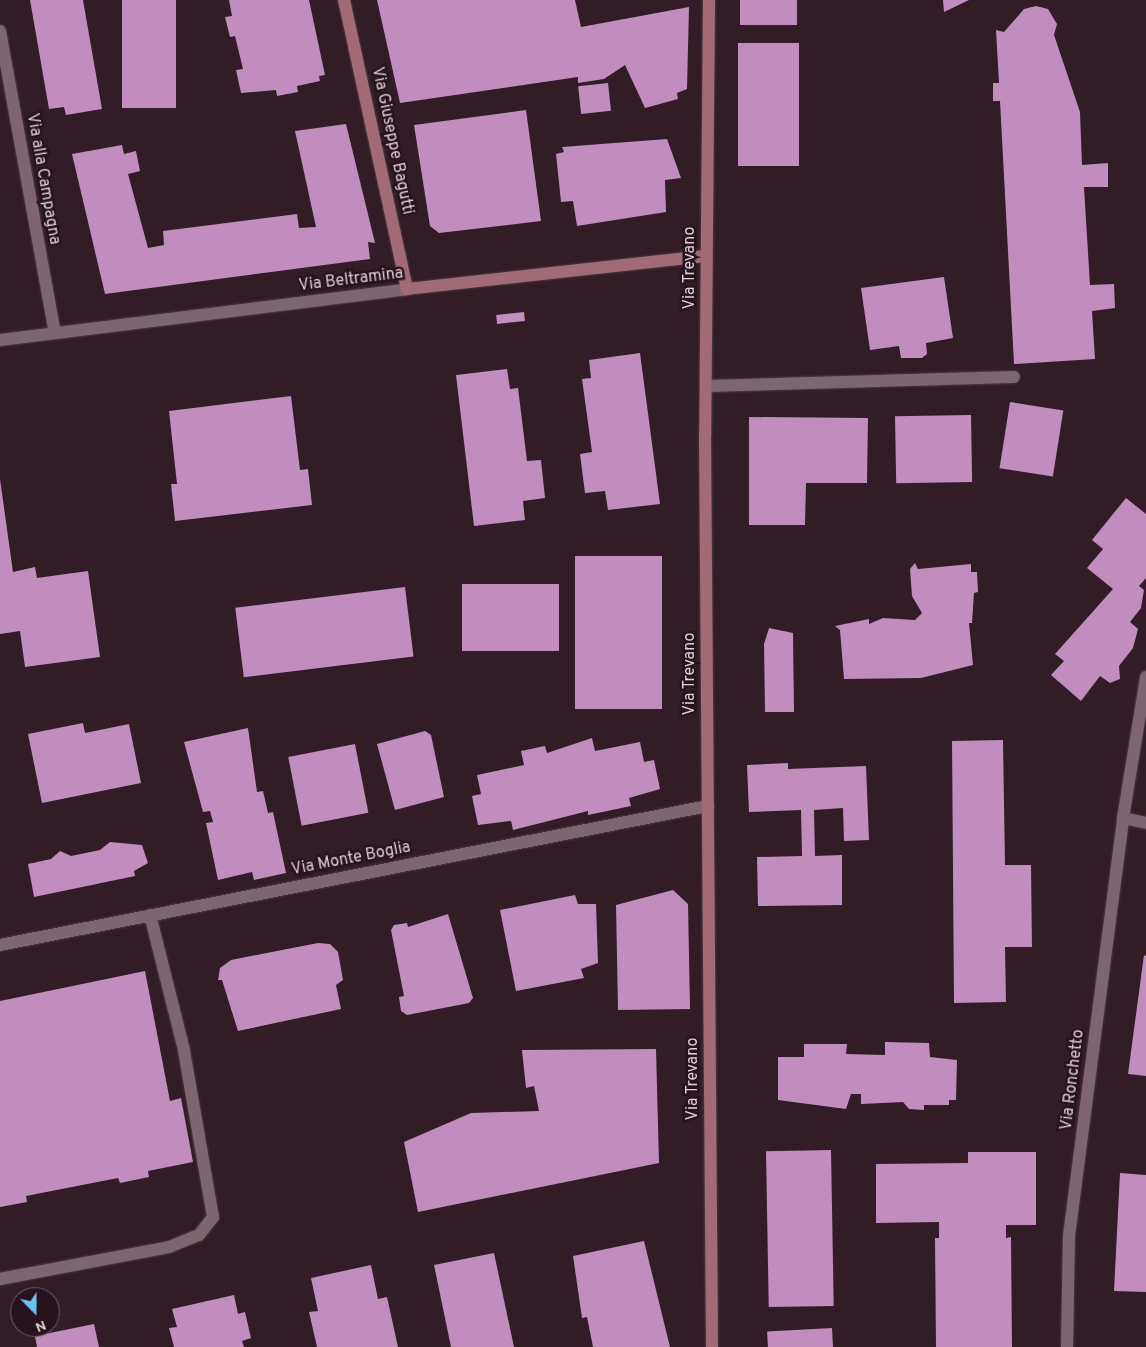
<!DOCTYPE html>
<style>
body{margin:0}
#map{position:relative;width:1146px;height:1347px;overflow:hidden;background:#321c26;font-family:Overpass,sans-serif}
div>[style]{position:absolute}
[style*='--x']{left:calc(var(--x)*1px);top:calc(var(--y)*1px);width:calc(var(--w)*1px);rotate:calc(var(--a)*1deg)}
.building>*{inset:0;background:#c08dbe;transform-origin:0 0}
.roads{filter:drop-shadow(0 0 1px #4c3b43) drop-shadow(0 0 1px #4c3b43)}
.lane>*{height:12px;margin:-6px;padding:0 6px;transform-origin:6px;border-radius:6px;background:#7f6570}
.street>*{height:12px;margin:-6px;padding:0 6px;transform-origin:6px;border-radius:6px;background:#7f6570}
.secondary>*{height:12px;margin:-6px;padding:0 6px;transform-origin:6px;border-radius:6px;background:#a16a76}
span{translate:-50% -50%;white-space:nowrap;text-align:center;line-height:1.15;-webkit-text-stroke:5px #27131d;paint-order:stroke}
.street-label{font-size:16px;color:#dfd0d6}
.north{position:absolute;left:10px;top:1287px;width:50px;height:50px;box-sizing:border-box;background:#27131d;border:1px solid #715f67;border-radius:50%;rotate:158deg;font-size:14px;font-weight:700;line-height:20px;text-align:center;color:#dfd0d6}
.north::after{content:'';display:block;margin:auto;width:18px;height:22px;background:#6bc3f2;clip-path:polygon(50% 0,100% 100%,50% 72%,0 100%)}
</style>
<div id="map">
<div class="building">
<div style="clip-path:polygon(30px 0,83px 0,102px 109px,66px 115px,64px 107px,49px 109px)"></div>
<div style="left:122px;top:0;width:54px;height:108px"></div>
<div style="clip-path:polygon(229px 0,309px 0,325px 75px,319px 76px,320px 81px,297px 86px,298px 92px,277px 96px,276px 90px,241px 93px,236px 70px,243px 69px,235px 36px,230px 37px,225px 17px,232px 16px)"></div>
<div style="clip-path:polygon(377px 0,575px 0,581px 27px,689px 7px,687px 89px,677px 93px,678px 99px,645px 108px,625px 65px,604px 79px,578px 83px,578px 77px,400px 103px)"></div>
<div style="left:740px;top:0;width:57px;height:25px"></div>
<div style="clip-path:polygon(943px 0,969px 0,944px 12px)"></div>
<div style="clip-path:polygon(1036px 6px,1048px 9px,1057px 24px,1054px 35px,1080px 112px,1082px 165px,1108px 163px,1108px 187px,1084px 187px,1090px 285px,1114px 284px,1115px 308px,1092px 311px,1095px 359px,1014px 364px,1000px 101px,993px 101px,993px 83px,999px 83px,996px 30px,1004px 32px,1024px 9px)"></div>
<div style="left:738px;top:43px;width:61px;height:123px"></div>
<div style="left:608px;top:83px;width:28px;height:30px;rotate:84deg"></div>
<div style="clip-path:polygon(526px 110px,541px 221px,439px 233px,430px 226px,414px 125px)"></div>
<div style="clip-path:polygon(346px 124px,375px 243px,368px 242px,370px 259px,105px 294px,72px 154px,122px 145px,124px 154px,136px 151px,140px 171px,128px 174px,148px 248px,164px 245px,163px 231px,297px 214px,299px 228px,316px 227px,295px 131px)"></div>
<div style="clip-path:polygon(667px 139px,681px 178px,665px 180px,666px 212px,577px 226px,573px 201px,561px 202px,556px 154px,564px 152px,562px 147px)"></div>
<div style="clip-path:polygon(944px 277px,953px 338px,926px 343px,927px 354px,922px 358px,901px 358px,899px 346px,870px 350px,861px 288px)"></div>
<div style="left:524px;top:312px;width:9px;height:28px;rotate:84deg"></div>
<div style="clip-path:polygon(640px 353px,660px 504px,608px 510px,605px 491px,585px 493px,580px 454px,592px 452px,582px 379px,591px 378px,589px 360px)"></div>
<div style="clip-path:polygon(507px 369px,510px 389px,518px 388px,527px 461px,541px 460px,545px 498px,523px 501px,525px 520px,474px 526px,456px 375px)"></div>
<div style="clip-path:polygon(291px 396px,300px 470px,308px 469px,312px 505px,175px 521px,171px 484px,177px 484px,169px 411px)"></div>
<div style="left:1010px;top:402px;width:54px;height:67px;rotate:9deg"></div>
<div style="left:971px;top:415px;width:67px;height:76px;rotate:89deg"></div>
<div style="clip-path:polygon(749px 417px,868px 418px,867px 483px,806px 483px,805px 525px,749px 525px)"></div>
<div style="clip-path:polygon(0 479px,13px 572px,35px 567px,37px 578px,88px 571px,100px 657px,25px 667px,20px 631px,0 634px)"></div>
<div style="clip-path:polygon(1126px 498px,1146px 514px,1146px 578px,1139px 586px,1144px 590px,1141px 608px,1130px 622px,1138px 629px,1133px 648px,1119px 666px,1120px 679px,1110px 683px,1100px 676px,1081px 701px,1051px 675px,1064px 661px,1055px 654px,1113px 589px,1087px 568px,1103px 549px,1092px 540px)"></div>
<div style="left:575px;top:556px;width:87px;height:153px"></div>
<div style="clip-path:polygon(915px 563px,918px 569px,971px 564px,971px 572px,977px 572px,978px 592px,974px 593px,972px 623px,969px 623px,973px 665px,921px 678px,844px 679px,840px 630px,835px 626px,869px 619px,869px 624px,883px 618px,915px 620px,922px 613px,912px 596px,910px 569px)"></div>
<div style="left:559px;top:584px;width:67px;height:97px;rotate:90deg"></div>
<div style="left:405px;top:587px;width:70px;height:171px;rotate:83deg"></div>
<div style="clip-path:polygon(769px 628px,793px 633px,794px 712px,765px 712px,764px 644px)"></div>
<div style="clip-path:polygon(83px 723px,85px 733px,129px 724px,141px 783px,42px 803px,28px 734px)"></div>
<div style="clip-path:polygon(248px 728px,257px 792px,263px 791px,268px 813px,273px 812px,286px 873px,254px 880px,252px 872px,218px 880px,206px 823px,213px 822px,210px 811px,203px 812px,184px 742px)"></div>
<div style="clip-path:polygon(425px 731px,431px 735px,444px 797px,395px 810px,377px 744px)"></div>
<div style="clip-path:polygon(592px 738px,595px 751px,640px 742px,644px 762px,654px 760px,660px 789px,629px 798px,631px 806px,588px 815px,588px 811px,513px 830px,511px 821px,478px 825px,472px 796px,481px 794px,477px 775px,524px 765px,521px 751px,545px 746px,547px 753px)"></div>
<div style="clip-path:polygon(1003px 740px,1005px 865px,1031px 865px,1032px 947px,1005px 947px,1006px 1002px,954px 1003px,952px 741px)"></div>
<div style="left:355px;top:744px;width:70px;height:68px;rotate:79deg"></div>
<div style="clip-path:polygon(788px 763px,788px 769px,866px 766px,869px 840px,844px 841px,843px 808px,814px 810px,815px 856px,842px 855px,842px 905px,758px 906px,757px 857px,802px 856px,801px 810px,749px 812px,747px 765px)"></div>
<div style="clip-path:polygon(110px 842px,142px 845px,148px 863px,134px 871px,135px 876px,34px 897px,28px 864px,51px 859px,60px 851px,71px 856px,100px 850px)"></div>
<div style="clip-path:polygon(673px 890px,688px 904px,690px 1009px,618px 1010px,616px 905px)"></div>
<div style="clip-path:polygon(575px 895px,578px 904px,596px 904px,598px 963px,581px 969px,584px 978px,516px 991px,500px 910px)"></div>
<div style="clip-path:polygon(448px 914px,473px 998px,469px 1003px,407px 1015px,401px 1011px,399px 997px,404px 996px,391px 930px,394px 925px,407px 923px,408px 927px)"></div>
<div style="clip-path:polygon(318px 943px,330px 944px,338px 952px,343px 980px,336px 985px,341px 1009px,238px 1031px,222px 980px,218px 980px,220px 968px,231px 960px)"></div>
<div style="clip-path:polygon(1144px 955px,1146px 956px,1146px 1076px,1128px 1074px)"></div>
<div style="clip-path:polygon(145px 971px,170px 1101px,181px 1098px,193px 1162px,148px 1171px,149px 1177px,120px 1183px,118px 1178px,26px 1196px,27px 1202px,0 1207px,0 1001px)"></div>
<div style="clip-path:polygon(885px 1042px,929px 1043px,930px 1057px,957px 1060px,956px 1100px,949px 1100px,949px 1105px,924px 1105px,924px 1110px,909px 1109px,903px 1102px,861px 1104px,861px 1094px,851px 1094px,846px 1109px,778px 1100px,778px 1057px,804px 1057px,804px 1044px,847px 1044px,846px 1054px,885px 1055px)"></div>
<div style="clip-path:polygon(656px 1049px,659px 1163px,418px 1212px,404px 1142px,471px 1113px,539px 1111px,534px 1086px,526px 1088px,522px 1050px)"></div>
<div style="left:831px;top:1150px;width:156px;height:65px;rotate:89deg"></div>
<div style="clip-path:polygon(968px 1152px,1036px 1152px,1036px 1225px,1006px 1225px,1006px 1238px,1011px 1237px,1012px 1347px,936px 1347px,935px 1238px,939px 1238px,939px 1222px,876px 1223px,876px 1164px,968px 1163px)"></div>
<div style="clip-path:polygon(1120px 1173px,1146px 1175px,1146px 1292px,1114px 1291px)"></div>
<div style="clip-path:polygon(644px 1241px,670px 1347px,593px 1347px,587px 1317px,582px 1318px,573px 1256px)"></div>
<div style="clip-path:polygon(494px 1253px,514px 1347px,451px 1347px,434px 1265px)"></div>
<div style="clip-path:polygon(371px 1265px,378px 1299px,387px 1297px,398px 1347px,317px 1347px,309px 1312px,318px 1311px,311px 1278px)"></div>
<div style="clip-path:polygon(234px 1295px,238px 1314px,245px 1312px,251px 1338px,242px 1341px,244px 1347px,174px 1347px,169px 1328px,177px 1327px,172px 1309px)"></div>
<div style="clip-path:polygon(94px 1324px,99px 1347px,37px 1347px,35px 1336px)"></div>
<div style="left:832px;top:1328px;width:19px;height:65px;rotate:87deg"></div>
</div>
<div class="roads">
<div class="lane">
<div style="--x:706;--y:386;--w:308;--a:-1.7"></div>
<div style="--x:0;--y:1279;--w:172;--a:-10.7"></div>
<div style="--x:169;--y:1247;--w:32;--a:-22"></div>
<div style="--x:199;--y:1235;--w:23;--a:-52"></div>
<div style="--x:213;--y:1217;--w:169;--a:-99.9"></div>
<div style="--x:184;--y:1050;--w:139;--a:-104.1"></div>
</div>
<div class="street">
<div style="--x:0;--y:31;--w:307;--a:79.7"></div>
<div style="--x:0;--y:340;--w:410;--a:-7.1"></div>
<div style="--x:1123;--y:818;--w:24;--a:12"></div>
<div style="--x:0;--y:945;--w:722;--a:-11.11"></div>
<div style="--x:1067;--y:1347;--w:111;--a:-89"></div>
<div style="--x:1069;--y:1236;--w:421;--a:-82.6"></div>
<div style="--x:1123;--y:818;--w:143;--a:-80.7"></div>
</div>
<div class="secondary">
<div style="--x:344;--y:0;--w:296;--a:77.7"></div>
<div style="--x:407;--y:289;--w:301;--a:-6.3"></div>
<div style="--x:709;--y:0;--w:436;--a:90.5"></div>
<div style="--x:705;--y:436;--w:911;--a:89.56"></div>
</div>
</div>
<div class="street-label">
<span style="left:392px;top:141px;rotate:78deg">Via Giuseppe Bagutti</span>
<span style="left:43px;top:179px;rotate:80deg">Via alla Campagna</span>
<span style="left:690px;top:268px;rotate:-90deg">Via Trevano</span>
<span style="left:351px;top:280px;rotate:-7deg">Via Beltramina</span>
<span style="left:690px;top:674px;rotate:-90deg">Via Trevano</span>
<span style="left:351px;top:859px;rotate:-11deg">Via Monte Boglia</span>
<span style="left:693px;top:1079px;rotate:-90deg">Via Trevano</span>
<span style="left:1073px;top:1080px;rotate:-83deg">Via Ronchetto</span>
</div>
<div class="north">N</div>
</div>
